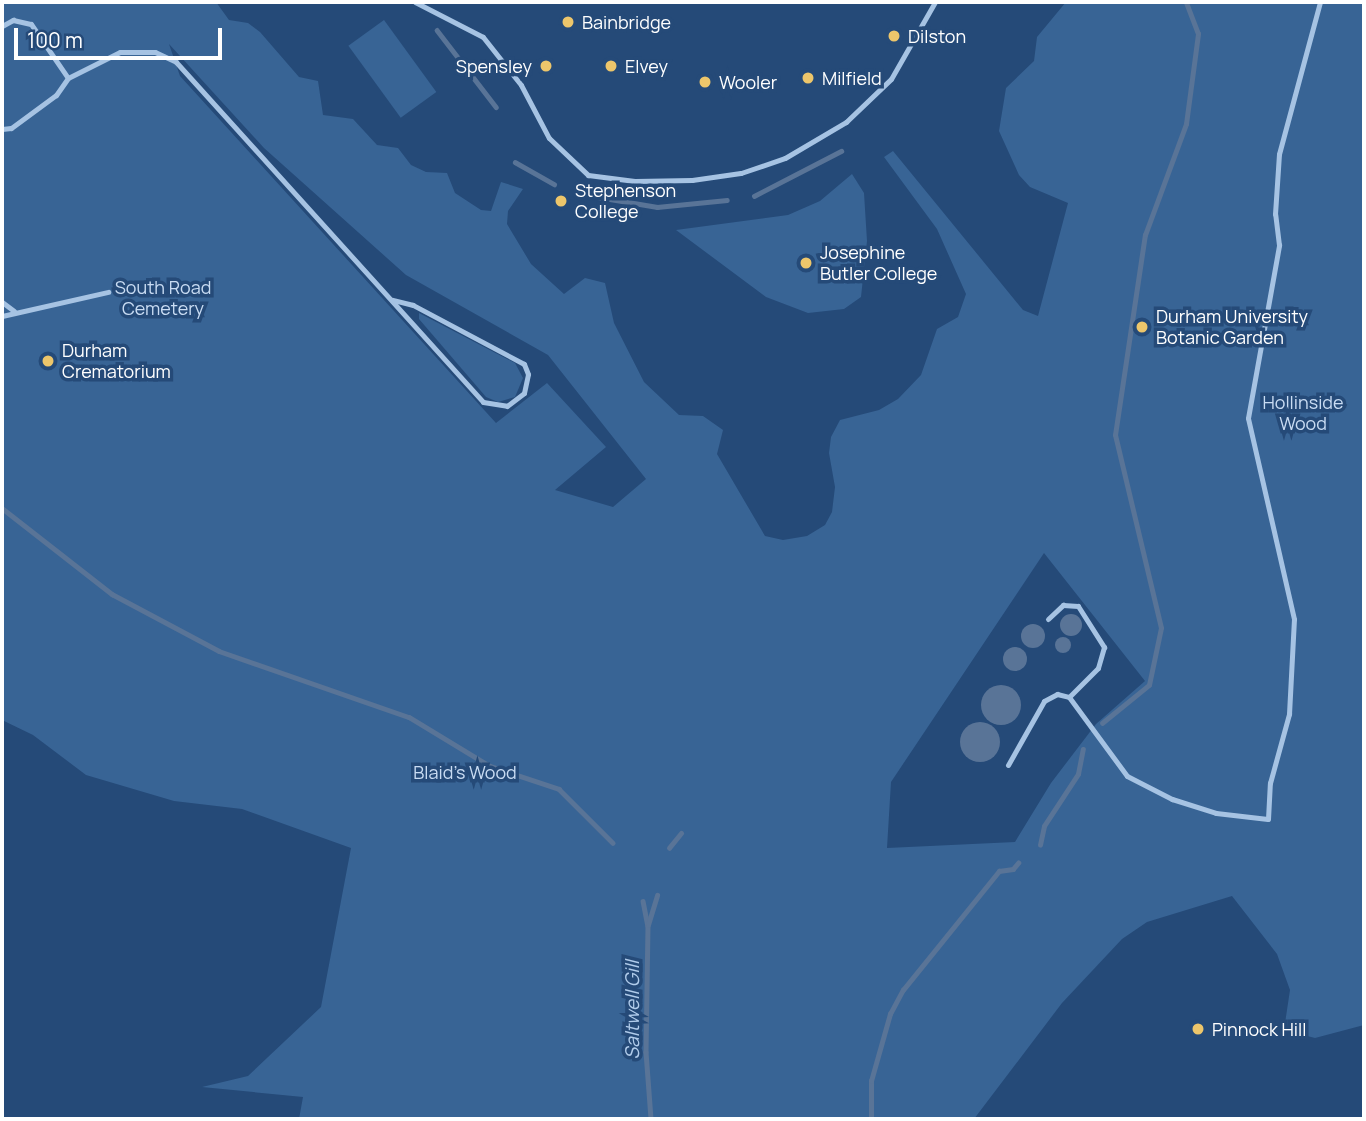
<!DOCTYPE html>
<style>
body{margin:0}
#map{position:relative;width:1366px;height:1121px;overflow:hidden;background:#254a78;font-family:Manrope,sans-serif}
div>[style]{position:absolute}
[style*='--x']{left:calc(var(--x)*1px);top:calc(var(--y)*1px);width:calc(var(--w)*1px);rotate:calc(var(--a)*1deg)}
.green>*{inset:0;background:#386495;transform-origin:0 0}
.water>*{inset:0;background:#597497}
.round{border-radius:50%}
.stream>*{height:4.5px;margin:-2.25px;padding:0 2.25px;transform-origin:2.25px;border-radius:2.25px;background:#597497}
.service>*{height:5px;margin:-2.5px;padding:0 2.5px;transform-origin:2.5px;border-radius:2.5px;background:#a6c3e3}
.dots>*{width:19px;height:19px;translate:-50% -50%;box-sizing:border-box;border:4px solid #254a78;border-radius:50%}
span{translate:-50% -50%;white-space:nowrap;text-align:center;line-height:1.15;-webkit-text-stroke:7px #254a78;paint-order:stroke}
.poi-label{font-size:18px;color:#fff}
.left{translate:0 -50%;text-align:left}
.right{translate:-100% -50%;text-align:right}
.park-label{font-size:18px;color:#c9dcf3}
.water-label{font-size:19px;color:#b1cceb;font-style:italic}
.frame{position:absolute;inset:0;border:4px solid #fff;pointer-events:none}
.scale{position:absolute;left:14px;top:28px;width:208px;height:32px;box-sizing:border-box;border:4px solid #fff;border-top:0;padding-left:9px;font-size:21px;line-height:24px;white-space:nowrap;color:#fff;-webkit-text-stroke:5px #254a78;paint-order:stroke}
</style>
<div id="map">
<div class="green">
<div style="clip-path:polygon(evenodd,2px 2px,216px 2px,229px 20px,248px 23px,260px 32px,299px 77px,318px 81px,323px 115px,353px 119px,377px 145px,398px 148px,411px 165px,426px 172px,447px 173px,455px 193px,481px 210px,491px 211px,501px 182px,523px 189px,508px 211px,507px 224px,531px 264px,564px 294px,585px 278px,605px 283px,614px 323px,644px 382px,679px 415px,703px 416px,723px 430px,717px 454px,765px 536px,783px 540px,807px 536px,825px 525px,832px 512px,835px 487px,829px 453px,831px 437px,840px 420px,879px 410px,898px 399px,921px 375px,937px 329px,958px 317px,966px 294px,937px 229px,884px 157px,893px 151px,1023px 310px,1038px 316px,1068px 203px,1030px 187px,1019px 175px,999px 131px,1006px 88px,1034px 61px,1037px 37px,1066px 2px,1364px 2px,1364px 1025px,1315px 1038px,1284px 1030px,1290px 990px,1277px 954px,1232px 896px,1147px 922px,1122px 939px,1062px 1003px,974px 1119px,299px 1119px,303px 1097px,202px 1087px,248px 1076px,321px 1007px,351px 848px,242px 809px,174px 801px,86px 775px,33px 735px,2px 720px,2px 2px,169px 44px,264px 148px,406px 275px,548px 355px,646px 479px,613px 507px,555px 490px,606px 447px,547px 383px,496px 423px,180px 76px,169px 44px,2px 2px,1044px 553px,1145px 681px,1096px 724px,1051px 783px,1015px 842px,887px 848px,891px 782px,1044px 553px)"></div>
<div style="left:384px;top:20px;width:89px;height:44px;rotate:54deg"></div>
<div style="clip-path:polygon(852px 174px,864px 193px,867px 241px,861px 297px,844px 309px,808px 313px,766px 297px,676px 230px,788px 215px,820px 201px)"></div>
<div style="clip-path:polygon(419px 313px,515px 363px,523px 378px,515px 397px,498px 402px,486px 397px,419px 319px)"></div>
</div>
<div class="water">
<div class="round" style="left:1060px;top:614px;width:22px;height:22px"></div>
<div class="round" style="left:1021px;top:624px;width:24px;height:24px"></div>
<div class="round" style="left:1055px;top:637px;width:16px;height:16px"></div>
<div class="round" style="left:1003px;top:647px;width:24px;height:24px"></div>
<div class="round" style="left:981px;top:685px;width:40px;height:40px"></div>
<div class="round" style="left:960px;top:722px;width:40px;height:40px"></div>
</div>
<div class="stream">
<div style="--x:437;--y:30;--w:97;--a:52.5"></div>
<div style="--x:515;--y:162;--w:45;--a:29.4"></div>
<div style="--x:754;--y:196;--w:98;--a:-27.3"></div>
<div style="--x:598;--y:197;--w:60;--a:9.6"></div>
<div style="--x:657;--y:207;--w:70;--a:-5.7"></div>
<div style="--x:2;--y:508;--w:140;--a:38"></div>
<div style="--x:112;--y:594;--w:121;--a:28"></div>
<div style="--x:219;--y:651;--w:201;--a:19.2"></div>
<div style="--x:409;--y:717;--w:95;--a:31.2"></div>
<div style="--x:490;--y:766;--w:73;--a:18.4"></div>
<div style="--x:559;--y:789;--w:76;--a:45"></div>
<div style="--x:1102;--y:723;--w:60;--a:-39"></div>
<div style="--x:1149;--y:685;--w:58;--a:-78.1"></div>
<div style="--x:1161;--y:628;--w:198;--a:-103.4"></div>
<div style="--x:1115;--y:435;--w:202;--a:-81.5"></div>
<div style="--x:1145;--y:235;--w:118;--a:-69.7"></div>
<div style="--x:1186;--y:124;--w:91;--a:-82.4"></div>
<div style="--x:1198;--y:34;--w:34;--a:-111"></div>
<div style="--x:1040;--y:845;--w:19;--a:-78"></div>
<div style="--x:1044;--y:826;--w:62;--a:-56.8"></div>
<div style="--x:1078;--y:774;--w:25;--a:-79"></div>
<div style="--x:669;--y:848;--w:19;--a:-51"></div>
<div style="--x:643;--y:901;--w:25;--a:79"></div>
<div style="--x:648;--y:926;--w:126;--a:90.9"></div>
<div style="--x:646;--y:1052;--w:67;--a:85.7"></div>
<div style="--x:648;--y:925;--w:31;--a:-73"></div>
<div style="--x:871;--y:1119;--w:38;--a:-90"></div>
<div style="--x:871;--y:1081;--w:70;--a:-74.2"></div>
<div style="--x:890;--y:1014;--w:27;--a:-62"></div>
<div style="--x:903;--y:990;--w:153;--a:-51.1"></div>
<div style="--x:999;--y:871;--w:14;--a:-8"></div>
<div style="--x:1013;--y:869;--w:8;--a:-50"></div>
</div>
<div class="service">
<div style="--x:415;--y:2;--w:76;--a:27.2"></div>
<div style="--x:483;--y:37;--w:61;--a:51.6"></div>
<div style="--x:521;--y:85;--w:60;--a:62.2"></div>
<div style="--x:549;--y:138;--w:54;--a:43.5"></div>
<div style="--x:588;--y:175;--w:47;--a:7.3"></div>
<div style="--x:635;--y:181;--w:57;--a:-1"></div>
<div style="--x:692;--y:180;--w:49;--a:-8.1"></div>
<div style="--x:741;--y:173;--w:46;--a:-18.8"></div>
<div style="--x:785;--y:158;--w:71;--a:-30.5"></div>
<div style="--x:846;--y:122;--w:62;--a:-43.7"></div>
<div style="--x:891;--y:79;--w:89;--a:-60.3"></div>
<div style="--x:2;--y:26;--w:13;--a:-29"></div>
<div style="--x:13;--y:20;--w:18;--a:13"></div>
<div style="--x:31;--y:24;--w:65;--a:55.6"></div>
<div style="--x:68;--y:78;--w:21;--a:125"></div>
<div style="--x:56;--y:95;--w:56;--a:143.7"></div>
<div style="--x:11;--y:128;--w:9;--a:174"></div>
<div style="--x:68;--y:78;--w:58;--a:-26.6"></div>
<div style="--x:120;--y:52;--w:35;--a:0"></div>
<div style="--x:155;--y:52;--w:23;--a:25"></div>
<div style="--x:176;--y:62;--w:458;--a:47.9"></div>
<div style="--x:483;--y:402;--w:24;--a:9"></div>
<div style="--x:507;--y:406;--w:21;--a:-37"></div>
<div style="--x:524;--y:393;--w:19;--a:-78"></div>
<div style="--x:528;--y:374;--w:11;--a:-112"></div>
<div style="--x:524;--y:364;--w:126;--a:-152"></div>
<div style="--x:413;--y:305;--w:21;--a:-166"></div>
<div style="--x:2;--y:302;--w:15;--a:37"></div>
<div style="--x:2;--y:316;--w:109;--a:-12.8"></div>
<div style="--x:1048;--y:619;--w:21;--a:-43"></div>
<div style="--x:1063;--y:605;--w:15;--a:4"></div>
<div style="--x:1078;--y:606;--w:49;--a:57.6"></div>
<div style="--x:1104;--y:647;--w:22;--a:106"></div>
<div style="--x:1098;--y:668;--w:41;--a:135"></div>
<div style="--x:1069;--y:697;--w:98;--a:53.7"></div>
<div style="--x:1127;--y:776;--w:51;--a:27.1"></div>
<div style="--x:1172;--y:799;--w:46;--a:17.7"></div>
<div style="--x:1216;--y:813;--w:52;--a:6.6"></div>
<div style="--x:1268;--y:819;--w:36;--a:-87"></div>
<div style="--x:1270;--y:783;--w:72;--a:-74.6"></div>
<div style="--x:1289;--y:714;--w:95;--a:-87"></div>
<div style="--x:1294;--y:619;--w:206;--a:-102.9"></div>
<div style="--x:1248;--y:418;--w:176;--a:-79.8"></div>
<div style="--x:1279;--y:245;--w:31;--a:-97"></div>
<div style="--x:1275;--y:214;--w:60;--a:-86.2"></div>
<div style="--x:1279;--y:154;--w:157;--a:-74.9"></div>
<div style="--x:1008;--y:765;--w:73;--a:-60.6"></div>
<div style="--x:1044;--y:701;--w:15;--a:-28"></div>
<div style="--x:1057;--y:694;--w:12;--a:14"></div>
</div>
<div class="dots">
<div style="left:568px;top:22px;background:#edc66b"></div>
<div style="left:894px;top:36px;background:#edc66b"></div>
<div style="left:546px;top:66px;background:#edc66b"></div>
<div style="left:611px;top:66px;background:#edc66b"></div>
<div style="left:808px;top:78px;background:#edc66b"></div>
<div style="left:705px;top:82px;background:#edc66b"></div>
<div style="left:561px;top:201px;background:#edc66b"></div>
<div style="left:806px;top:263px;background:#edc66b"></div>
<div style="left:1142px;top:327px;background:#edc66b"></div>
<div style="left:48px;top:361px;background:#edc66b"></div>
<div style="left:1198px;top:1029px;background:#edc66b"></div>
</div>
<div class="poi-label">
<span class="left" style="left:582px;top:22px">Bainbridge</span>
<span class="left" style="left:908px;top:36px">Dilston</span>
<span class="right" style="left:532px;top:66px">Spensley</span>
<span class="left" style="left:625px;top:66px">Elvey</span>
<span class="left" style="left:822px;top:78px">Milfield</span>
<span class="left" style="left:719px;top:82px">Wooler</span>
<span class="left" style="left:575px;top:201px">Stephenson<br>College</span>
<span class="left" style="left:820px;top:263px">Josephine<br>Butler College</span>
<span class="left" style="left:1156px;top:327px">Durham University<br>Botanic Garden</span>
<span class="left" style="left:62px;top:361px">Durham<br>Crematorium</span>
<span class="left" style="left:1212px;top:1029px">Pinnock Hill</span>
</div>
<div class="park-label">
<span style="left:163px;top:298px">South Road<br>Cemetery</span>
<span style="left:1303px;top:413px">Hollinside<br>Wood</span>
<span style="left:465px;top:772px">Blaid's Wood</span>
</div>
<div class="water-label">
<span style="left:633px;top:1010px;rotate:-90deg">Saltwell Gill</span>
</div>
<div class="frame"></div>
<div class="scale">100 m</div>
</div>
